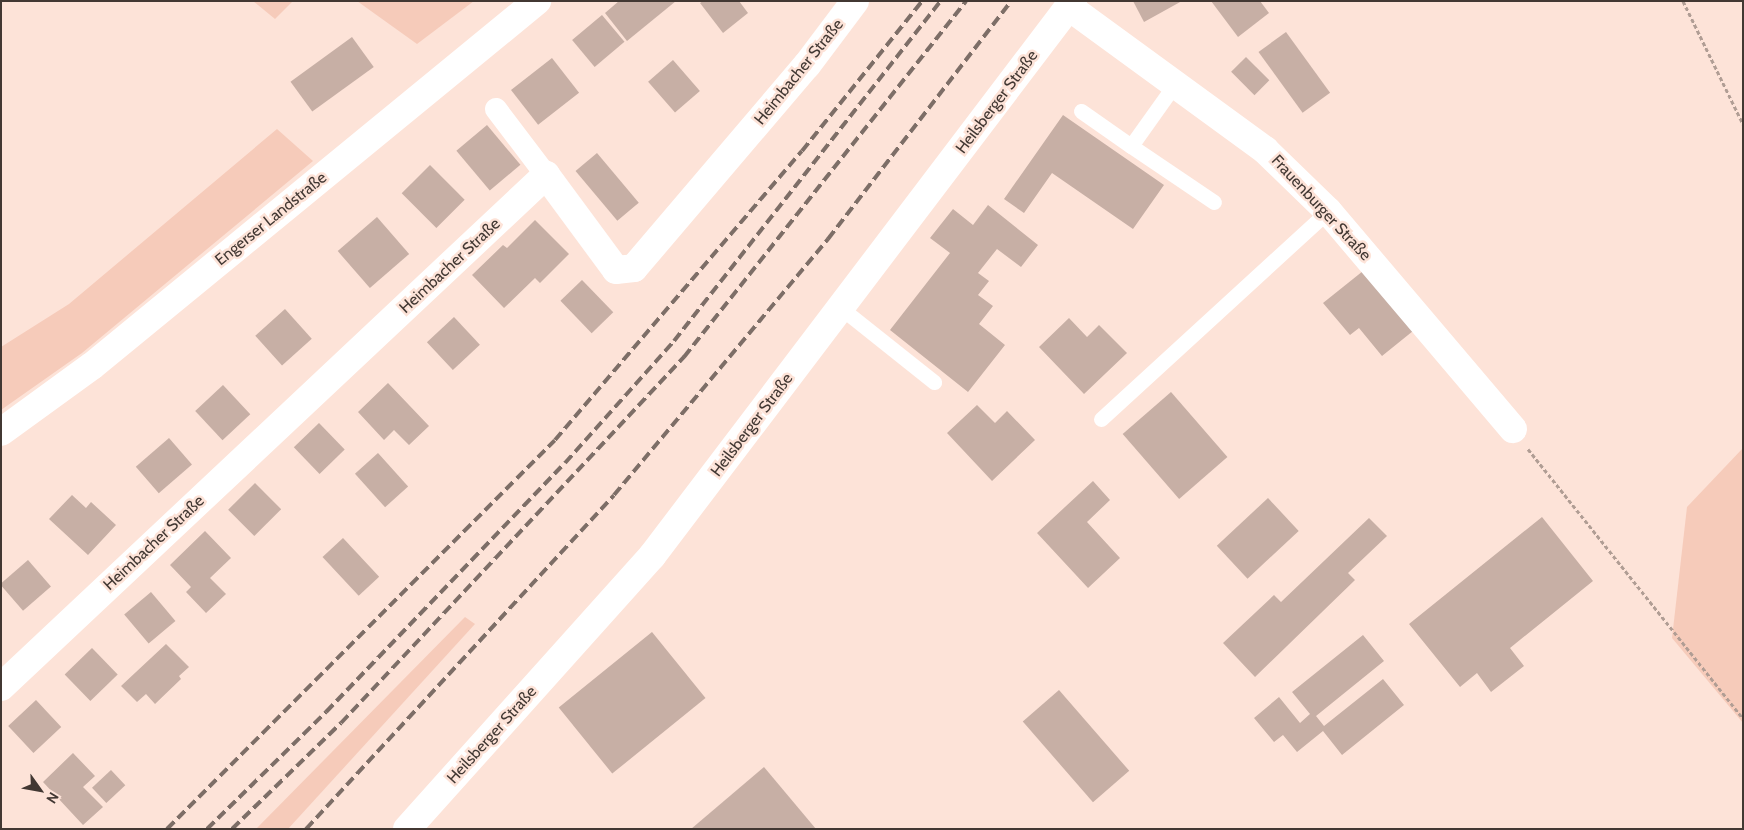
<!DOCTYPE html>
<meta charset="utf-8">
<style>
body{margin:0}
#map{position:relative;width:1744px;height:830px;overflow:hidden;background:#fde3d8;font-family:Cabin,sans-serif}
div>[style]{position:absolute}
[style*='--x']{left:calc(var(--x)*1px);top:calc(var(--y)*1px);width:calc(var(--w)*1px);rotate:calc(var(--a)*1deg)}
.green>*{inset:0;background:#f6cbba}
.building>*{inset:0;background:#c7afa5;transform-origin:0 0}
.path>*{height:3px;margin-top:-1.5px;transform-origin:0;background:repeating-linear-gradient(90deg,#b09d94 0 4px,transparent 0 6.5px)}
.service>*{height:15px;margin:-7.5px;padding:0 7.5px;transform-origin:7.5px;border-radius:7.5px;background:#fff}
.pedestrian>*{height:22px;margin:-11px;padding:0 11px;transform-origin:11px;border-radius:11px;background:#fff}
.minor>*{height:28px;margin:-14px;padding:0 14px;transform-origin:14px;border-radius:14px;background:#fff}
.secondary>*{height:28px;margin:-14px;padding:0 14px;transform-origin:14px;border-radius:14px;background:#fff}
.rail>*{height:4px;margin-top:-2px;transform-origin:0;background:repeating-linear-gradient(90deg,#7d6e67 0 10px,transparent 0 15px)}
span{translate:-50% -50%;white-space:nowrap;text-align:center;line-height:1.15;-webkit-text-stroke:5px #fde3d8;paint-order:stroke}
.street-label{font-size:16px;color:#423833}
.frame{position:absolute;inset:0;border:2px solid #423833;pointer-events:none}
.north{position:absolute;left:15px;top:765px;width:50px;height:50px;-webkit-text-stroke:4px #fde3d8;paint-order:stroke;rotate:122deg;font-size:14px;font-weight:700;line-height:20px;text-align:center;color:#423833}
.north::after{content:'';display:block;margin:auto;width:18px;height:22px;background:#423833;clip-path:polygon(50% 0,100% 100%,50% 72%,0 100%)}
</style>
<div id="map">
<div class="green">
<div style="clip-path:polygon(253px 1px,293px 1px,275px 19px)"></div>
<div style="clip-path:polygon(357px 1px,474px 1px,417px 44px)"></div>
<div style="clip-path:polygon(277px 129px,313px 161px,82px 353px,1px 410px,1px 347px,69px 304px)"></div>
<div style="clip-path:polygon(1743px 448px,1743px 723px,1672px 638px,1687px 507px)"></div>
<div style="clip-path:polygon(465px 617px,475px 624px,288px 829px,256px 829px)"></div>
</div>
<div class="building">
<div style="clip-path:polygon(619px 1px,676px 1px,627px 41px,605px 13px)"></div>
<div style="clip-path:polygon(703px 1px,739px 1px,748px 13px,723px 33px,700px 3px)"></div>
<div style="clip-path:polygon(1133px 1px,1182px 1px,1144px 22px)"></div>
<div style="clip-path:polygon(1211px 1px,1260px 1px,1269px 13px,1238px 37px)"></div>
<div style="left:602px;top:15px;width:35px;height:39px;rotate:50deg"></div>
<div style="left:1286px;top:32px;width:75px;height:34px;rotate:54deg"></div>
<div style="left:352px;top:37px;width:37px;height:76px;rotate:54deg"></div>
<div style="left:1246px;top:57px;width:33px;height:21px;rotate:45deg"></div>
<div style="left:552px;top:58px;width:44px;height:52px;rotate:52deg"></div>
<div style="left:673px;top:60px;width:41px;height:33px;rotate:49deg"></div>
<div style="clip-path:polygon(1063px 115px,1164px 185px,1133px 229px,1052px 173px,1024px 213px,1004px 199px)"></div>
<div style="left:487px;top:125px;width:52px;height:40px;rotate:50deg"></div>
<div style="left:597px;top:153px;width:65px;height:28px;rotate:50deg"></div>
<div style="left:430px;top:165px;width:49px;height:40px;rotate:45deg"></div>
<div style="clip-path:polygon(988px 205px,1038px 245px,1021px 267px,997px 249px,978px 273px,989px 281px,978px 295px,993px 306px,979px 324px,1005px 345px,968px 392px,890px 330px,950px 253px,930px 238px,953px 209px,973px 225px)"></div>
<div style="left:377px;top:217px;width:49px;height:52px;rotate:49deg"></div>
<div style="clip-path:polygon(535px 220px,569px 254px,540px 283px,535px 278px,504px 308px,472px 275px,503px 245px,507px 248px)"></div>
<div style="clip-path:polygon(1363px 271px,1413px 331px,1382px 356px,1359px 328px,1350px 335px,1323px 303px)"></div>
<div style="left:582px;top:280px;width:45px;height:30px;rotate:46deg"></div>
<div style="left:285px;top:309px;width:40px;height:40px;rotate:48deg"></div>
<div style="left:454px;top:317px;width:38px;height:37px;rotate:47deg"></div>
<div style="clip-path:polygon(1069px 318px,1087px 337px,1099px 325px,1127px 353px,1084px 394px,1039px 347px)"></div>
<div style="clip-path:polygon(388px 383px,429px 426px,409px 445px,394px 430px,384px 440px,358px 412px)"></div>
<div style="left:223px;top:385px;width:40px;height:38px;rotate:47deg"></div>
<div style="left:1171px;top:392px;width:86px;height:64px;rotate:49deg"></div>
<div style="clip-path:polygon(977px 405px,995px 423px,1007px 411px,1035px 440px,992px 481px,947px 433px)"></div>
<div style="left:319px;top:423px;width:37px;height:35px;rotate:46deg"></div>
<div style="left:169px;top:438px;width:35px;height:44px;rotate:49deg"></div>
<div style="left:378px;top:453px;width:45px;height:31px;rotate:48deg"></div>
<div style="clip-path:polygon(1093px 481px,1110px 500px,1087px 522px,1120px 558px,1088px 588px,1037px 533px)"></div>
<div style="left:255px;top:483px;width:37px;height:38px;rotate:45deg"></div>
<div style="clip-path:polygon(72px 495px,86px 508px,91px 502px,116px 525px,88px 555px,49px 519px)"></div>
<div style="left:1268px;top:498px;width:45px;height:70px;rotate:47deg"></div>
<div style="clip-path:polygon(1542px 517px,1593px 581px,1510px 648px,1524px 666px,1491px 692px,1477px 673px,1460px 687px,1409px 624px)"></div>
<div style="clip-path:polygon(1369px 518px,1387px 536px,1348px 573px,1355px 580px,1255px 677px,1223px 643px,1274px 595px,1281px 602px)"></div>
<div style="clip-path:polygon(205px 531px,231px 558px,210px 578px,226px 594px,206px 613px,186px 592px,191px 587px,170px 565px)"></div>
<div style="left:343px;top:538px;width:53px;height:28px;rotate:47deg"></div>
<div style="left:28px;top:560px;width:35px;height:37px;rotate:49deg"></div>
<div style="left:151px;top:592px;width:38px;height:35px;rotate:50deg"></div>
<div style="left:652px;top:632px;width:85px;height:120px;rotate:51deg"></div>
<div style="clip-path:polygon(1363px 635px,1384px 661px,1316px 716px,1324px 726px,1383px 679px,1404px 705px,1342px 755px,1323px 731px,1297px 752px,1283px 735px,1274px 742px,1254px 718px,1279px 697px,1300px 723px,1310px 714px,1292px 692px)"></div>
<div style="clip-path:polygon(166px 644px,189px 667px,179px 676px,181px 679px,155px 704px,146px 694px,137px 702px,121px 686px)"></div>
<div style="left:92px;top:648px;width:37px;height:38px;rotate:46deg"></div>
<div style="left:1059px;top:690px;width:107px;height:48px;rotate:49deg"></div>
<div style="left:36px;top:700px;width:37px;height:38px;rotate:47deg"></div>
<div style="clip-path:polygon(73px 753px,95px 776px,83px 787px,103px 807px,83px 825px,43px 782px)"></div>
<div style="clip-path:polygon(764px 767px,816px 829px,691px 829px)"></div>
<div style="left:111px;top:770px;width:21px;height:26px;rotate:47deg"></div>
</div>
<div class="path">
<div style="--x:1683;--y:1;--w:137;--a:64"></div>
<div style="--x:1528;--y:449;--w:344;--a:51.4"></div>
</div>
<div class="service">
<div style="--x:1175;--y:84;--w:76;--a:125.4"></div>
<div style="--x:1131;--y:146;--w:100;--a:34"></div>
<div style="--x:1081;--y:111;--w:61;--a:35"></div>
<div style="--x:841;--y:308;--w:119;--a:38.5"></div>
<div style="--x:1101;--y:419;--w:308;--a:-42.5"></div>
</div>
<div class="pedestrian">
<div style="--x:496;--y:109;--w:83;--a:52.9"></div>
</div>
<div class="minor">
<div style="--x:1069;--y:7;--w:243;--a:36.1"></div>
<div style="--x:1265;--y:150;--w:88;--a:44.1"></div>
<div style="--x:1328;--y:211;--w:286;--a:49.7"></div>
<div style="--x:1;--y:687;--w:748;--a:-43.21"></div>
<div style="--x:546;--y:175;--w:118;--a:53.6"></div>
<div style="--x:616;--y:270;--w:18;--a:-6"></div>
<div style="--x:634;--y:268;--w:267;--a:-49.6"></div>
<div style="--x:807;--y:65;--w:80;--a:-53.1"></div>
<div style="--x:407;--y:829;--w:367;--a:-48.1"></div>
<div style="--x:652;--y:556;--w:697;--a:-52.82"></div>
</div>
<div class="secondary">
<div style="--x:1;--y:432;--w:112;--a:-36"></div>
<div style="--x:92;--y:366;--w:576;--a:-39.36"></div>
</div>
<div class="rail">
<div style="--x:167;--y:829;--w:549;--a:-45.07"></div>
<div style="--x:555;--y:440;--w:380;--a:-49.5"></div>
<div style="--x:802;--y:151;--w:192;--a:-51.3"></div>
<div style="--x:207;--y:829;--w:167;--a:-44.5"></div>
<div style="--x:326;--y:712;--w:345;--a:-46.2"></div>
<div style="--x:565;--y:463;--w:164;--a:-48.2"></div>
<div style="--x:674;--y:341;--w:432;--a:-51.9"></div>
<div style="--x:232;--y:829;--w:152;--a:-44.2"></div>
<div style="--x:341;--y:723;--w:502;--a:-46.86"></div>
<div style="--x:684;--y:357;--w:454;--a:-51.6"></div>
<div style="--x:306;--y:829;--w:454;--a:-47.3"></div>
<div style="--x:614;--y:495;--w:334;--a:-50.1"></div>
<div style="--x:828;--y:239;--w:300;--a:-52.4"></div>
</div>
<div class="street-label">
<span style="left:799px;top:72px;rotate:-51deg">Heimbacher Straße</span>
<span style="left:997px;top:102px;rotate:-53deg">Heilsberger Straße</span>
<span style="left:1321px;top:208px;rotate:47deg">Frauenburger Straße</span>
<span style="left:271px;top:219px;rotate:-39deg">Engerser Landstraße</span>
<span style="left:450px;top:266px;rotate:-43deg">Heimbacher Straße</span>
<span style="left:752px;top:425px;rotate:-53deg">Heilsberger Straße</span>
<span style="left:154px;top:543px;rotate:-43deg">Heimbacher Straße</span>
<span style="left:492px;top:735px;rotate:-48deg">Heilsberger Straße</span>
</div>
<div class="frame"></div>
<div class="north">N</div>
</div>
